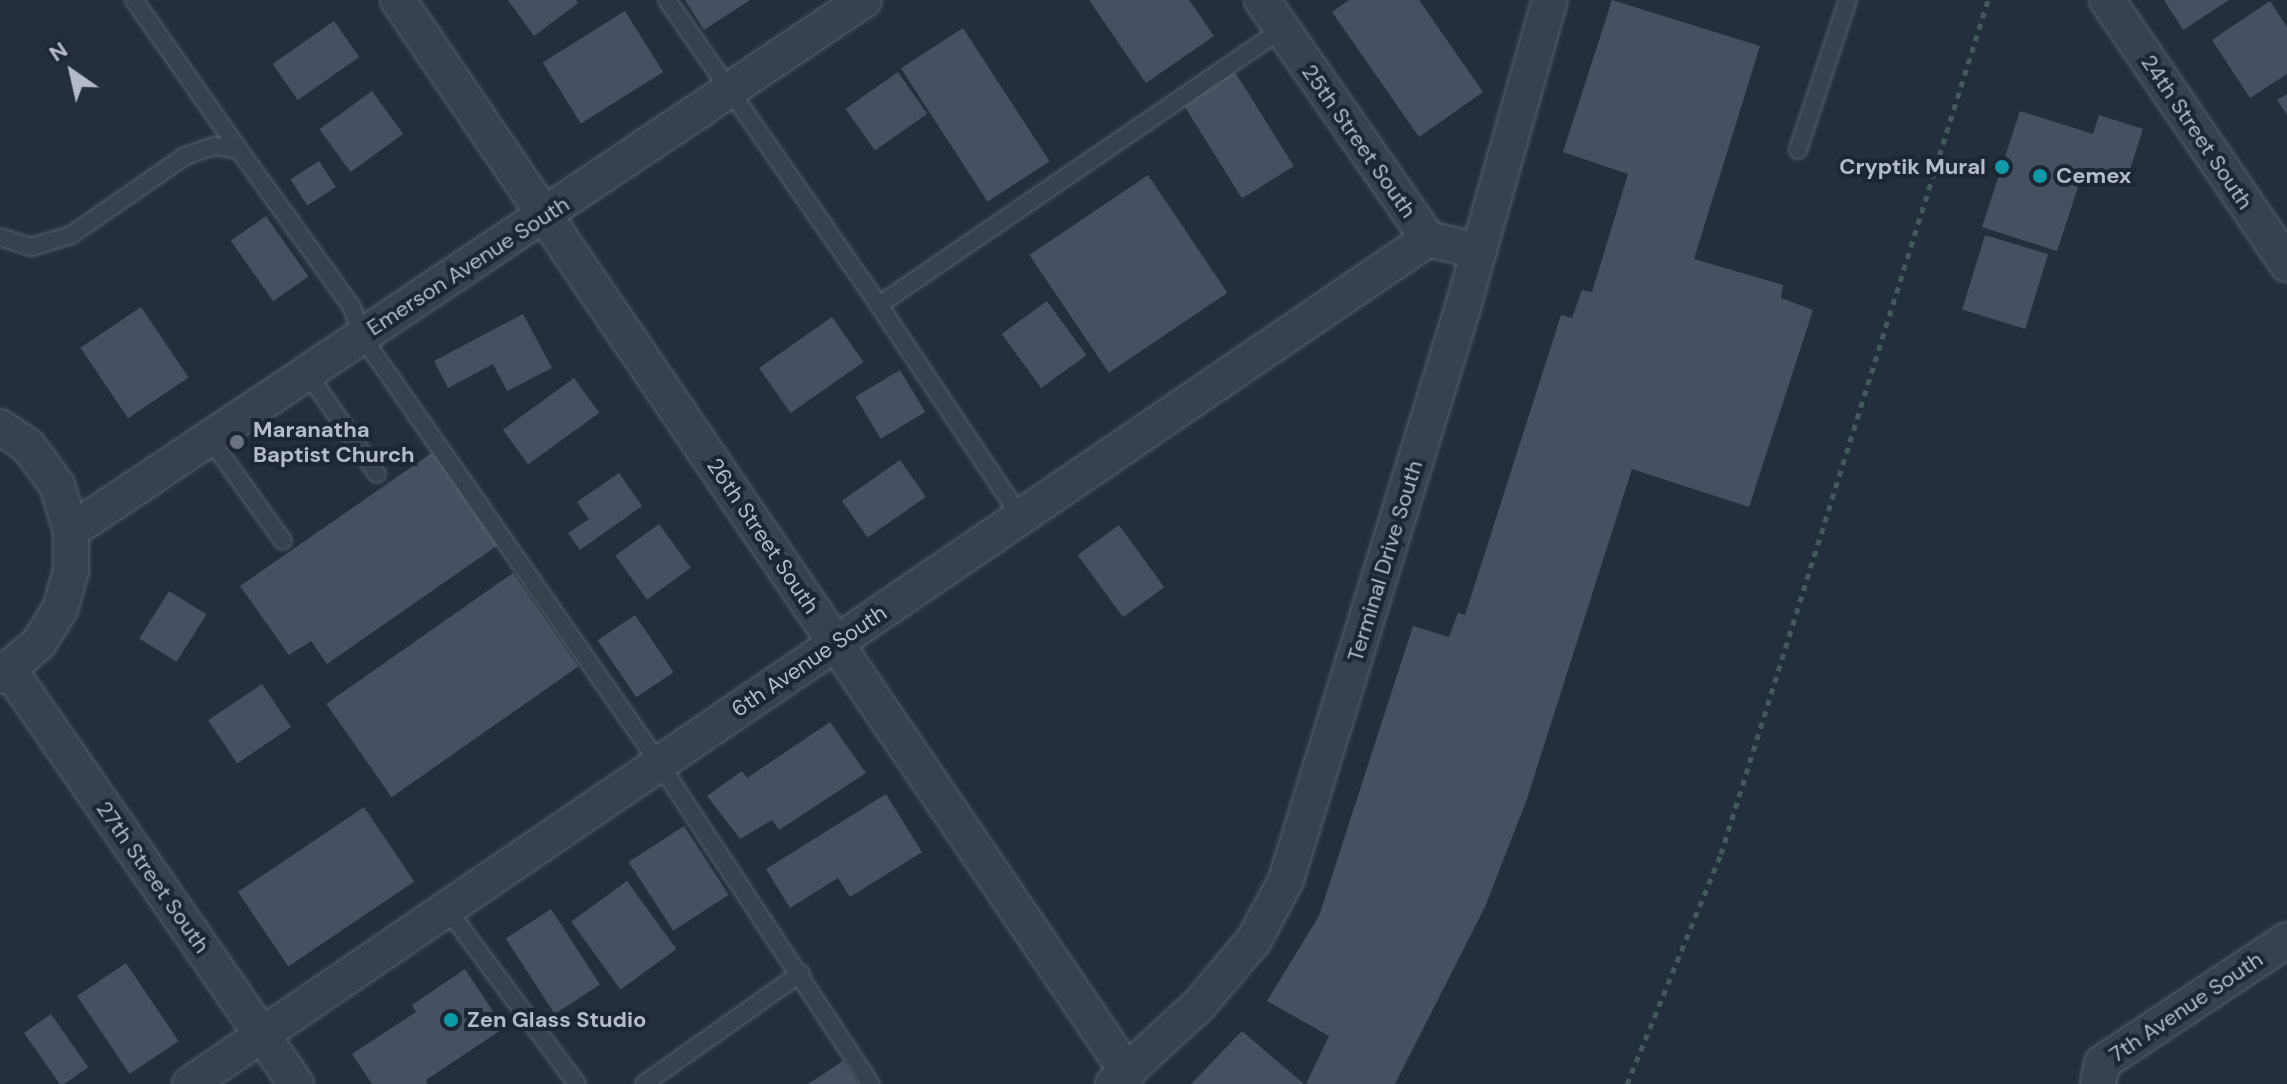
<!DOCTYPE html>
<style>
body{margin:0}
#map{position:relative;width:2287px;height:1084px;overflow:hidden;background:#242f3e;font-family:"DM Sans",sans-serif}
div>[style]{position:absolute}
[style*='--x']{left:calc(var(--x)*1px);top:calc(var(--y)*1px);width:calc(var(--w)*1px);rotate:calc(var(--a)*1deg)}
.building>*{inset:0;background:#455162;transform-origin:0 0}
.path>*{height:5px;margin-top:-2.5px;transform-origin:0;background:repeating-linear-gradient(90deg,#44595c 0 6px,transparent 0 12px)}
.roads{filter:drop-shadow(0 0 2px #565f6c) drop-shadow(0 0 2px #565f6c)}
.service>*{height:16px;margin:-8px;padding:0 8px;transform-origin:8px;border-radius:8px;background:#38414e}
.minor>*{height:34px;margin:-17px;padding:0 17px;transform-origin:17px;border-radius:17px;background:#38414e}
.dots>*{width:22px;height:22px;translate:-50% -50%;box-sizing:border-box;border:4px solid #1d2633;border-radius:50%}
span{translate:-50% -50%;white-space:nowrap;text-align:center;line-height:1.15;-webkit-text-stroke:8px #1d2633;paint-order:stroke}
.street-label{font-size:22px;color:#b4bcc9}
.poi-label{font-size:22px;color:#b4bcc9;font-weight:700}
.right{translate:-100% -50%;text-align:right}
.left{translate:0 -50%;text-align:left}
.north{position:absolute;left:32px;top:32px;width:80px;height:80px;-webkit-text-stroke:6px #1d2633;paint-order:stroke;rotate:326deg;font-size:22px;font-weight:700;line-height:32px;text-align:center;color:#b4bcc9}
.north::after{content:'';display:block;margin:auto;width:28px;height:36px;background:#b4bcc9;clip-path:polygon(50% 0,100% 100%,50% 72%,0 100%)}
</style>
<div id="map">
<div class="building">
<div style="clip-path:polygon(508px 0,576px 0,578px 3px,534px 36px)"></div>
<div style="clip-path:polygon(685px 0,750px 0,704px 30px)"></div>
<div style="clip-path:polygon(1089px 0,1189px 0,1214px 36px,1146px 83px)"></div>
<div style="clip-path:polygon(1349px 0,1419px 0,1483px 92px,1419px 137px,1332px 12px)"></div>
<div style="clip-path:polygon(1612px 0,1760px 46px,1694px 259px,1783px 285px,1781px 298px,1813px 310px,1749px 507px,1632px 469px,1527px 799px,1485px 907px,1395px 1084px,1306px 1084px,1329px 1036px,1267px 1001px,1319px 916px,1413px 626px,1449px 637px,1458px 613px,1465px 615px,1561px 315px,1572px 318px,1582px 290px,1592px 292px,1628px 174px,1563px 152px)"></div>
<div style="clip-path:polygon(2164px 0,2229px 0,2183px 30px)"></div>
<div style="clip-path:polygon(2270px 1px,2287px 27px,2287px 74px,2250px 98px,2212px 40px)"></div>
<div style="left:625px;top:11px;width:72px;height:97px;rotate:58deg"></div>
<div style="left:334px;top:21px;width:44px;height:75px;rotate:55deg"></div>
<div style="left:963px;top:28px;width:159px;height:74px;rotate:57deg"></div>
<div style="left:898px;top:72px;width:51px;height:64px;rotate:55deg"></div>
<div style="left:1235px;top:72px;width:111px;height:61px;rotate:58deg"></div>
<div style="left:372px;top:91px;width:53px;height:65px;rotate:54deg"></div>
<div style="clip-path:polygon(2287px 94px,2287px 115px,2277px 100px)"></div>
<div style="clip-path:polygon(2020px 111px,2093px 134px,2099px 115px,2143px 129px,2126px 182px,2084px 169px,2057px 251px,1982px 227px)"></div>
<div style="left:319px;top:161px;width:31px;height:34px;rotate:57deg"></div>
<div style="left:1148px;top:175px;width:142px;height:143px;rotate:56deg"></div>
<div style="left:266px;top:216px;width:74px;height:43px;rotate:55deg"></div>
<div style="left:1985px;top:235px;width:66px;height:78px;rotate:17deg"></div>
<div style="left:1047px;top:301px;width:67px;height:56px;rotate:54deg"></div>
<div style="left:141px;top:307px;width:85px;height:73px;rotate:56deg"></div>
<div style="clip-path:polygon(523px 314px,552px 368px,507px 391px,493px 364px,448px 388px,434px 361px)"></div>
<div style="left:832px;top:317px;width:55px;height:89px;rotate:55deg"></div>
<div style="left:900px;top:370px;width:49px;height:52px;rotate:59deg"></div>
<div style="left:574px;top:378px;width:43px;height:88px;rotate:54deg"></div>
<div style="clip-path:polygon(433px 452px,498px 545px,327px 664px,311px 641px,289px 655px,240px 586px)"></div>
<div style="left:900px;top:460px;width:45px;height:71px;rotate:55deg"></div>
<div style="clip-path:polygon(619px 473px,642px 506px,580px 550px,568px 533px,589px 519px,577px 502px)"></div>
<div style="left:659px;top:524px;width:54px;height:54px;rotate:54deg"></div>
<div style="left:1119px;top:525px;width:77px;height:51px;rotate:54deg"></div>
<div style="left:513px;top:573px;width:114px;height:228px;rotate:55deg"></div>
<div style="left:169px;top:591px;width:44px;height:56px;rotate:32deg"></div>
<div style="left:635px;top:615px;width:69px;height:45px;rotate:56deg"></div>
<div style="left:262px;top:684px;width:52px;height:65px;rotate:56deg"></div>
<div style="clip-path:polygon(830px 722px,866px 773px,779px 830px,772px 820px,740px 839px,707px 796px,742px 771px,747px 778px)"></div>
<div style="clip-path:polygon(886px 794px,922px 852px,850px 897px,838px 878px,790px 908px,766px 869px)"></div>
<div style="left:364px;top:807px;width:90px;height:152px;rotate:56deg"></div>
<div style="left:684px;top:826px;width:82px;height:66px;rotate:57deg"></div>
<div style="left:627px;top:881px;width:84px;height:69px;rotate:54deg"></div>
<div style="left:551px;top:909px;width:90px;height:54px;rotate:57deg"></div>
<div style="left:126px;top:963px;width:94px;height:59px;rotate:56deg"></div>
<div style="clip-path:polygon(465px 969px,504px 1028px,426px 1080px,428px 1084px,372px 1084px,352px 1054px,416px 1012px,412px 1005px)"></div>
<div style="left:51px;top:1014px;width:65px;height:33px;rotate:55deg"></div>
<div style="clip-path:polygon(1242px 1031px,1304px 1084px,1191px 1084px)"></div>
<div style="clip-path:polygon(843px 1061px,858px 1084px,808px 1084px)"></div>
</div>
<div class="path">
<div style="--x:1627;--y:1084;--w:248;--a:-67.8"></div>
<div style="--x:1721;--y:854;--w:895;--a:-72.64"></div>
</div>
<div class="roads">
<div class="service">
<div style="--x:134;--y:0;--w:183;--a:55"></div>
<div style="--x:667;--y:0;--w:371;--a:55.2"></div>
<div style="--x:1798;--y:150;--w:158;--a:-71.6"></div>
<div style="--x:0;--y:237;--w:33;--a:18"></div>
<div style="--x:31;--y:247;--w:42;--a:-16.7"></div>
<div style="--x:71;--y:235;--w:139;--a:-34.7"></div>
<div style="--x:185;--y:156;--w:31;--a:-19"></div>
<div style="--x:214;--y:146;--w:25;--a:9"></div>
<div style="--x:239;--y:150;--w:193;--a:54.3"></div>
<div style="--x:352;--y:307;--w:29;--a:72"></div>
<div style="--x:361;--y:335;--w:522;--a:55.15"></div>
<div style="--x:659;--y:763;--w:385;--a:56.6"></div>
<div style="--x:308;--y:374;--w:121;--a:55.4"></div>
<div style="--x:210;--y:439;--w:125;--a:54.4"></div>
<div style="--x:1020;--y:516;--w:254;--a:-123.8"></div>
<div style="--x:879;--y:305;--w:488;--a:-34.4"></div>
<div style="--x:447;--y:909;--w:218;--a:53.4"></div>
<div style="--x:644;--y:1084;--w:192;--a:-35.3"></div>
</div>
<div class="minor">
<div style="--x:398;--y:0;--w:1298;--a:55.77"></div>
<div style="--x:1262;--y:0;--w:291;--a:55.2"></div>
<div style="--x:1428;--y:239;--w:51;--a:13.5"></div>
<div style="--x:2107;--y:0;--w:320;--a:55.7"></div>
<div style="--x:0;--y:427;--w:34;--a:34"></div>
<div style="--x:28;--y:446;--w:49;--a:53.4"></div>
<div style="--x:57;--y:485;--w:48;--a:73.1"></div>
<div style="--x:71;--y:531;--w:40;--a:90"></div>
<div style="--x:71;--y:571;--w:40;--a:106"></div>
<div style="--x:60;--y:609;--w:40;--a:122"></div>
<div style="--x:39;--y:643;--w:51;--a:139.8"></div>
<div style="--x:71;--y:531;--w:954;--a:-33.81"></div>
<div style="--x:10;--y:671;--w:502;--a:55.3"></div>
<div style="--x:190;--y:1084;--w:1499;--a:-34.32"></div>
<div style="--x:1113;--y:1084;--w:117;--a:-42.6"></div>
<div style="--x:1199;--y:1005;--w:85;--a:-49.8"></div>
<div style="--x:1254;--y:940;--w:68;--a:-61.9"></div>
<div style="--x:1286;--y:880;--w:597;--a:-72.84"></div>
<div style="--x:1462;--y:310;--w:322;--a:-74.2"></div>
<div style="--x:2098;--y:1084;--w:21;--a:-79"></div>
<div style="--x:2102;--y:1063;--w:222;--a:-33.6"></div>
</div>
</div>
<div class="dots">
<div style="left:2002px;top:167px;background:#0f9aa8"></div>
<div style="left:2040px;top:176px;background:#0f9aa8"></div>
<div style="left:237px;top:442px;background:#6b7280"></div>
<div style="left:451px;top:1020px;background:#0f9aa8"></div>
</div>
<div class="street-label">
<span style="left:2197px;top:132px;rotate:56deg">24th Street South</span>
<span style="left:1359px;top:141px;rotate:55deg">25th Street South</span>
<span style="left:468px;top:266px;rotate:-33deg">Emerson Avenue South</span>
<span style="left:763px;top:536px;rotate:56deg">26th Street South</span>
<span style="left:1385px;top:561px;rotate:-73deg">Terminal Drive South</span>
<span style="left:809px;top:661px;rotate:-34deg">6th Avenue South</span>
<span style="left:153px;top:877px;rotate:55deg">27th Street South</span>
<span style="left:2186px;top:1007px;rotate:-34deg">7th Avenue South</span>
</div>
<div class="poi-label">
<span class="right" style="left:1986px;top:167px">Cryptik Mural</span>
<span class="left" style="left:2056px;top:176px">Cemex</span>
<span class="left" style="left:253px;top:442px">Maranatha<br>Baptist Church</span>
<span class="left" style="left:467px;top:1020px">Zen Glass Studio</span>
</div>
<div class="north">N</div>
</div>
